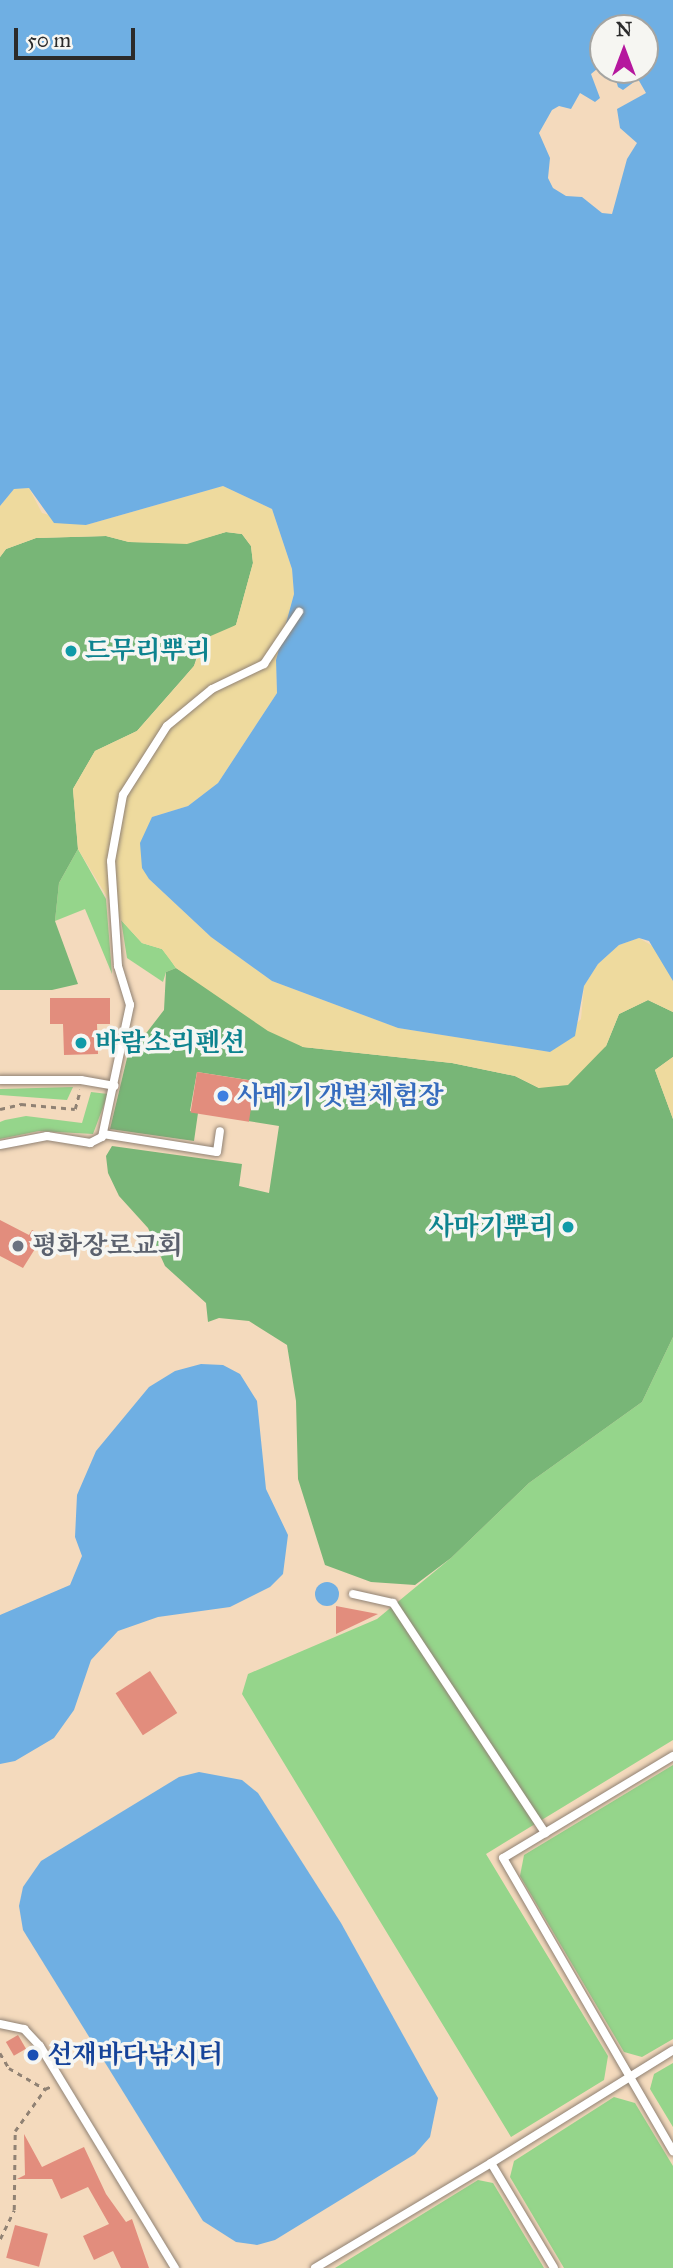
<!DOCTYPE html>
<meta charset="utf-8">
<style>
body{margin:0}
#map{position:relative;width:673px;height:2268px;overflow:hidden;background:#f4dabd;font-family:"IM FELL Great Primer","Noto Serif KR",serif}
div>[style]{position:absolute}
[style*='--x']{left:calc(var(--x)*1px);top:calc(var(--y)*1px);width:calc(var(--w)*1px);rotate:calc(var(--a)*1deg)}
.green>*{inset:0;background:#95d58b}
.forest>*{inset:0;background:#78b677}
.sand>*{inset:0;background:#eeda9e}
.water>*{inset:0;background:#6fafe3}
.round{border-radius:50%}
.building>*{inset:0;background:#e28d7d;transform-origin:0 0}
.path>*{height:2.5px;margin-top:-1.25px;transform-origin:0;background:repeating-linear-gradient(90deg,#908274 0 5px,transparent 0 10px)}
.roads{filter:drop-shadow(0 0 2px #908274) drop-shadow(0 0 2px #908274)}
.service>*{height:8px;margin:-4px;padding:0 4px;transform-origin:4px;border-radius:4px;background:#fff}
.dots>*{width:19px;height:19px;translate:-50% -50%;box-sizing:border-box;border:4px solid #f6f6f2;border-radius:50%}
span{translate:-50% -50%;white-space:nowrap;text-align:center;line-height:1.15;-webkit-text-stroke:7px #f6f6f2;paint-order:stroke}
.culture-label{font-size:26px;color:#0d838f;font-weight:700}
.left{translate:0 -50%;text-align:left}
.right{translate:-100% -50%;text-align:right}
.shop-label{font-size:26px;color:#366cbe;font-weight:700}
.worship-label{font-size:26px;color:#5b616d;font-weight:700}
.transit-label{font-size:26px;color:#164399;font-weight:700}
.north{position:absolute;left:589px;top:14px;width:70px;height:70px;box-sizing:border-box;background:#f6f6f2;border:2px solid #a5a5a2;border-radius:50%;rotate:0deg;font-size:19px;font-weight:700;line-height:28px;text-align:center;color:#2b2b2b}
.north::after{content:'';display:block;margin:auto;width:24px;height:32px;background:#b5179e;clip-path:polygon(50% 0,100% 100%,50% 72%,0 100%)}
.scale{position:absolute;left:14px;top:28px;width:121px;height:32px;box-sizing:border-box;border:4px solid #2b2b2b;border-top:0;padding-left:9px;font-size:21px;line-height:24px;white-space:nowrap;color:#2b2b2b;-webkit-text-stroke:5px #f6f6f2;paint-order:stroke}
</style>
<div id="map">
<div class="green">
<div style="clip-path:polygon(78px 849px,106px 899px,112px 974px,85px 909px,55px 921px,59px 883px)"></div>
<div style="clip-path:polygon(121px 920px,142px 943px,162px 949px,170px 959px,176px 968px,166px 972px,163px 982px,127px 958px)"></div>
<div style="clip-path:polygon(73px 1087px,67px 1100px,0 1095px,0 1089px)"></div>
<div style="clip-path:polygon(91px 1092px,108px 1094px,93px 1134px,39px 1131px,0 1139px,0 1122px,5px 1120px,26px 1116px,82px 1123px)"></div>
<div style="clip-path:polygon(673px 1337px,673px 1740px,486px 1854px,608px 2056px,604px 2080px,511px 2137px,242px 1694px,248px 1674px,377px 1619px,451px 1558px,529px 1483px,642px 1402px)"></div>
<div style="clip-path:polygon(673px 1765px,673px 2039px,642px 2057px,624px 2052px,520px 1876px,524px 1855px)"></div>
<div style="clip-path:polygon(673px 2063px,673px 2127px,650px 2089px,654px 2074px)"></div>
<div style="clip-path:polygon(614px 2097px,635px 2103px,673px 2166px,673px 2268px,564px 2268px,510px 2177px,514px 2161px)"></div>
<div style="clip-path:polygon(478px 2180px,493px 2183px,544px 2268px,335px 2268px)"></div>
</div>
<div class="forest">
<div style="clip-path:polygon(226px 532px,242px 534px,251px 546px,253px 563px,236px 625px,199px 650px,194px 666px,137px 731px,95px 751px,73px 789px,78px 849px,59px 883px,55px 921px,78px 984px,52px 990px,0 990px,0 557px,6px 549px,36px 538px,106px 536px,129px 542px,187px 543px)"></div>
<div style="clip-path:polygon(176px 968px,303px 1047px,452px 1063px,515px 1076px,539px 1088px,606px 1046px,619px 1014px,648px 1000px,673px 1012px,673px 1057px,655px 1070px,673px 1119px,673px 1337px,642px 1402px,529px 1483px,451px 1558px,415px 1585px,371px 1582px,325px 1565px,298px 1479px,296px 1401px,287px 1345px,249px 1321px,219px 1318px,208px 1322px,206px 1303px,165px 1266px,148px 1228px,119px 1196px,108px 1173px,106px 1156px,112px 1146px,242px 1164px,239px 1186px,269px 1193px,279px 1126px,248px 1121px,255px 1081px,197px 1072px,190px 1111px,198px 1113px,194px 1141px,110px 1129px,127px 1058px,164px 1010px,166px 972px)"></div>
</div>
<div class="sand">
<div style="clip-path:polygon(223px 486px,272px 509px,292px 569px,294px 594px,276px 660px,277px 693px,218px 783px,188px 806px,152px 817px,149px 879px,211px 937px,272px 981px,398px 1028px,550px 1052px,581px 1019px,584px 986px,598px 964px,619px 945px,639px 938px,656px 948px,673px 981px,673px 1012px,648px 1000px,619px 1014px,606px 1046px,568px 1085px,539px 1088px,515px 1076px,452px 1063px,303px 1047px,268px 1031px,176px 968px,162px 949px,142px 943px,121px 920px,78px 849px,73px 789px,95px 751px,137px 731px,182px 680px,194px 666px,206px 638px,236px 625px,253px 563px,251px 546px,242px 534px,226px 532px,187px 544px,129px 542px,106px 536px,36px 538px,6px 549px,0 557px,0 506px,14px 489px,29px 488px,42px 513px,86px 525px)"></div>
<div style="clip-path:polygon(673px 1057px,673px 1119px,655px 1070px)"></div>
</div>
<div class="water">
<div style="clip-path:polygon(evenodd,0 0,673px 0,673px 981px,649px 941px,639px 938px,619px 945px,598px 964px,584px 986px,575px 1036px,550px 1052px,398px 1028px,272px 981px,211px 937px,149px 879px,142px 868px,140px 843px,152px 817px,188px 806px,218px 783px,277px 693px,276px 660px,294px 594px,292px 569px,272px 509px,223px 486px,86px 525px,54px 523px,29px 488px,14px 489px,0 506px,0 0,603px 28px,645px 28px,645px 70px,613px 70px,618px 87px,623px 90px,638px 79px,646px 93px,617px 109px,620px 128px,637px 143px,627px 159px,612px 214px,602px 213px,582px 197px,566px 196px,553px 188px,548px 178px,550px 158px,539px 133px,552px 110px,559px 106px,571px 109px,580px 93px,595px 102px,600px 98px,591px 74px,603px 64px,603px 28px)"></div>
<div style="clip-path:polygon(201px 1364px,223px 1365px,240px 1374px,257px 1401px,266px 1489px,288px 1535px,283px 1574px,270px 1587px,230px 1607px,158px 1617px,118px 1631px,91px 1660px,74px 1710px,54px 1738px,15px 1761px,0 1764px,0 1615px,70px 1585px,82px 1556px,75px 1537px,77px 1495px,96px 1451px,149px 1387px,175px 1371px)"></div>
<div class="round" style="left:315px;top:1582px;width:24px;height:24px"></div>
<div style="clip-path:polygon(199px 1772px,242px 1780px,258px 1793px,341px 1923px,438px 2098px,430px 2137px,415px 2154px,275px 2240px,257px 2245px,236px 2242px,203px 2221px,23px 1930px,19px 1906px,23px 1887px,41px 1861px,179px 1777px)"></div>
</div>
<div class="building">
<div style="clip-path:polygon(50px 998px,110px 998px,110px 1024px,97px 1024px,98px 1054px,64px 1055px,63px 1024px,50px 1024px)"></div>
<div style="left:197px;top:1072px;width:59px;height:41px;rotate:9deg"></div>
<div style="clip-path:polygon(0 1220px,29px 1235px,32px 1230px,43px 1236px,23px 1268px,0 1256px)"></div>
<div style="clip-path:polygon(336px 1606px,378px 1614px,336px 1634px)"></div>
<div style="left:150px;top:1671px;width:50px;height:41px;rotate:57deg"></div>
<div style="left:18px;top:2035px;width:16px;height:14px;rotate:60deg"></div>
<div style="clip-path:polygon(24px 2134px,42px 2167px,84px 2147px,106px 2194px,126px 2222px,132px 2219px,149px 2268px,121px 2268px,113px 2251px,94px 2260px,83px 2236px,109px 2224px,88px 2187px,61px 2199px,52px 2179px,17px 2179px,25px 2175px)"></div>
<div style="left:15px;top:2225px;width:34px;height:34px;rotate:15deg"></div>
</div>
<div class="path">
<div style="--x:0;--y:1109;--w:22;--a:-13"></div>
<div style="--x:21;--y:1104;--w:54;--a:5.3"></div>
<div style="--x:75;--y:1109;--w:20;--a:-75"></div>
<div style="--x:0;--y:2053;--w:17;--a:59"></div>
<div style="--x:9;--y:2068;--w:42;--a:30.3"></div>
<div style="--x:45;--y:2089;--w:8;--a:-23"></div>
<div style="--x:0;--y:2239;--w:32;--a:-64"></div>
<div style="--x:14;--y:2210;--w:79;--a:-89.3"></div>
<div style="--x:15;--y:2131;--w:52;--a:-54.5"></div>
</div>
<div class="roads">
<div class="service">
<div style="--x:0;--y:1080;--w:81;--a:0"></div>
<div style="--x:81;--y:1080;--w:34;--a:10"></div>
<div style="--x:103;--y:1134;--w:115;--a:9"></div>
<div style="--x:217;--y:1152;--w:21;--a:-82"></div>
<div style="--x:0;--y:1145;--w:48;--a:-10.8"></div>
<div style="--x:47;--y:1136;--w:44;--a:9.2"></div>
<div style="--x:90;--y:1143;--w:13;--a:-27"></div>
<div style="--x:102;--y:1137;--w:135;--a:-78"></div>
<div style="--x:130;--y:1005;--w:41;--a:-107.1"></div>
<div style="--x:118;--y:966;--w:105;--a:-93.8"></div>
<div style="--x:111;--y:861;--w:67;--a:-79.7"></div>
<div style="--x:123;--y:795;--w:82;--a:-57.5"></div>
<div style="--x:167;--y:726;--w:58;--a:-39.4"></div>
<div style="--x:212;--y:689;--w:58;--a:-25.7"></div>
<div style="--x:264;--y:664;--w:63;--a:-56.1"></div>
<div style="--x:353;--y:1594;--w:41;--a:12.7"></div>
<div style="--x:393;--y:1603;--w:276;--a:56.5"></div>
<div style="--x:673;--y:1756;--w:198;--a:149"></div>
<div style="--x:503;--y:1858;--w:339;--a:59.9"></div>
<div style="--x:0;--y:2024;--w:25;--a:12"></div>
<div style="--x:24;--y:2029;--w:23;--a:47"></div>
<div style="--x:40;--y:2046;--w:260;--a:58.7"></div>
<div style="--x:491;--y:2163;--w:214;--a:-31.8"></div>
<div style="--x:315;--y:2268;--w:205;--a:-30.8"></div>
<div style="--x:491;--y:2163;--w:122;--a:59"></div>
</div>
</div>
<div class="dots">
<div style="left:71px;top:651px;background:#0f9aa8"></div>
<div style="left:81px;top:1043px;background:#0f9aa8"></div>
<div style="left:223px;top:1096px;background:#3f7fe0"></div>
<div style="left:568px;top:1227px;background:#0f9aa8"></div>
<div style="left:18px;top:1246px;background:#6b7280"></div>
<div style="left:33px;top:2055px;background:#1a4fb4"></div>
</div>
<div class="culture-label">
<span class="left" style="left:85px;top:651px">드무리뿌리</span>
<span class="left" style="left:95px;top:1043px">바람소리펜션</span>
<span class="right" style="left:554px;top:1227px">사마기뿌리</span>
</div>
<div class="shop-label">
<span class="left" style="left:237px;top:1096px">사메기 갯벌체험장</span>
</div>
<div class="worship-label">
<span class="left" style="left:32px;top:1246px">평화장로교회</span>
</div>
<div class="transit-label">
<span class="left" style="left:47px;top:2055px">선재바다낚시터</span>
</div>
<div class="north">N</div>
<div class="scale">50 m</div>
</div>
